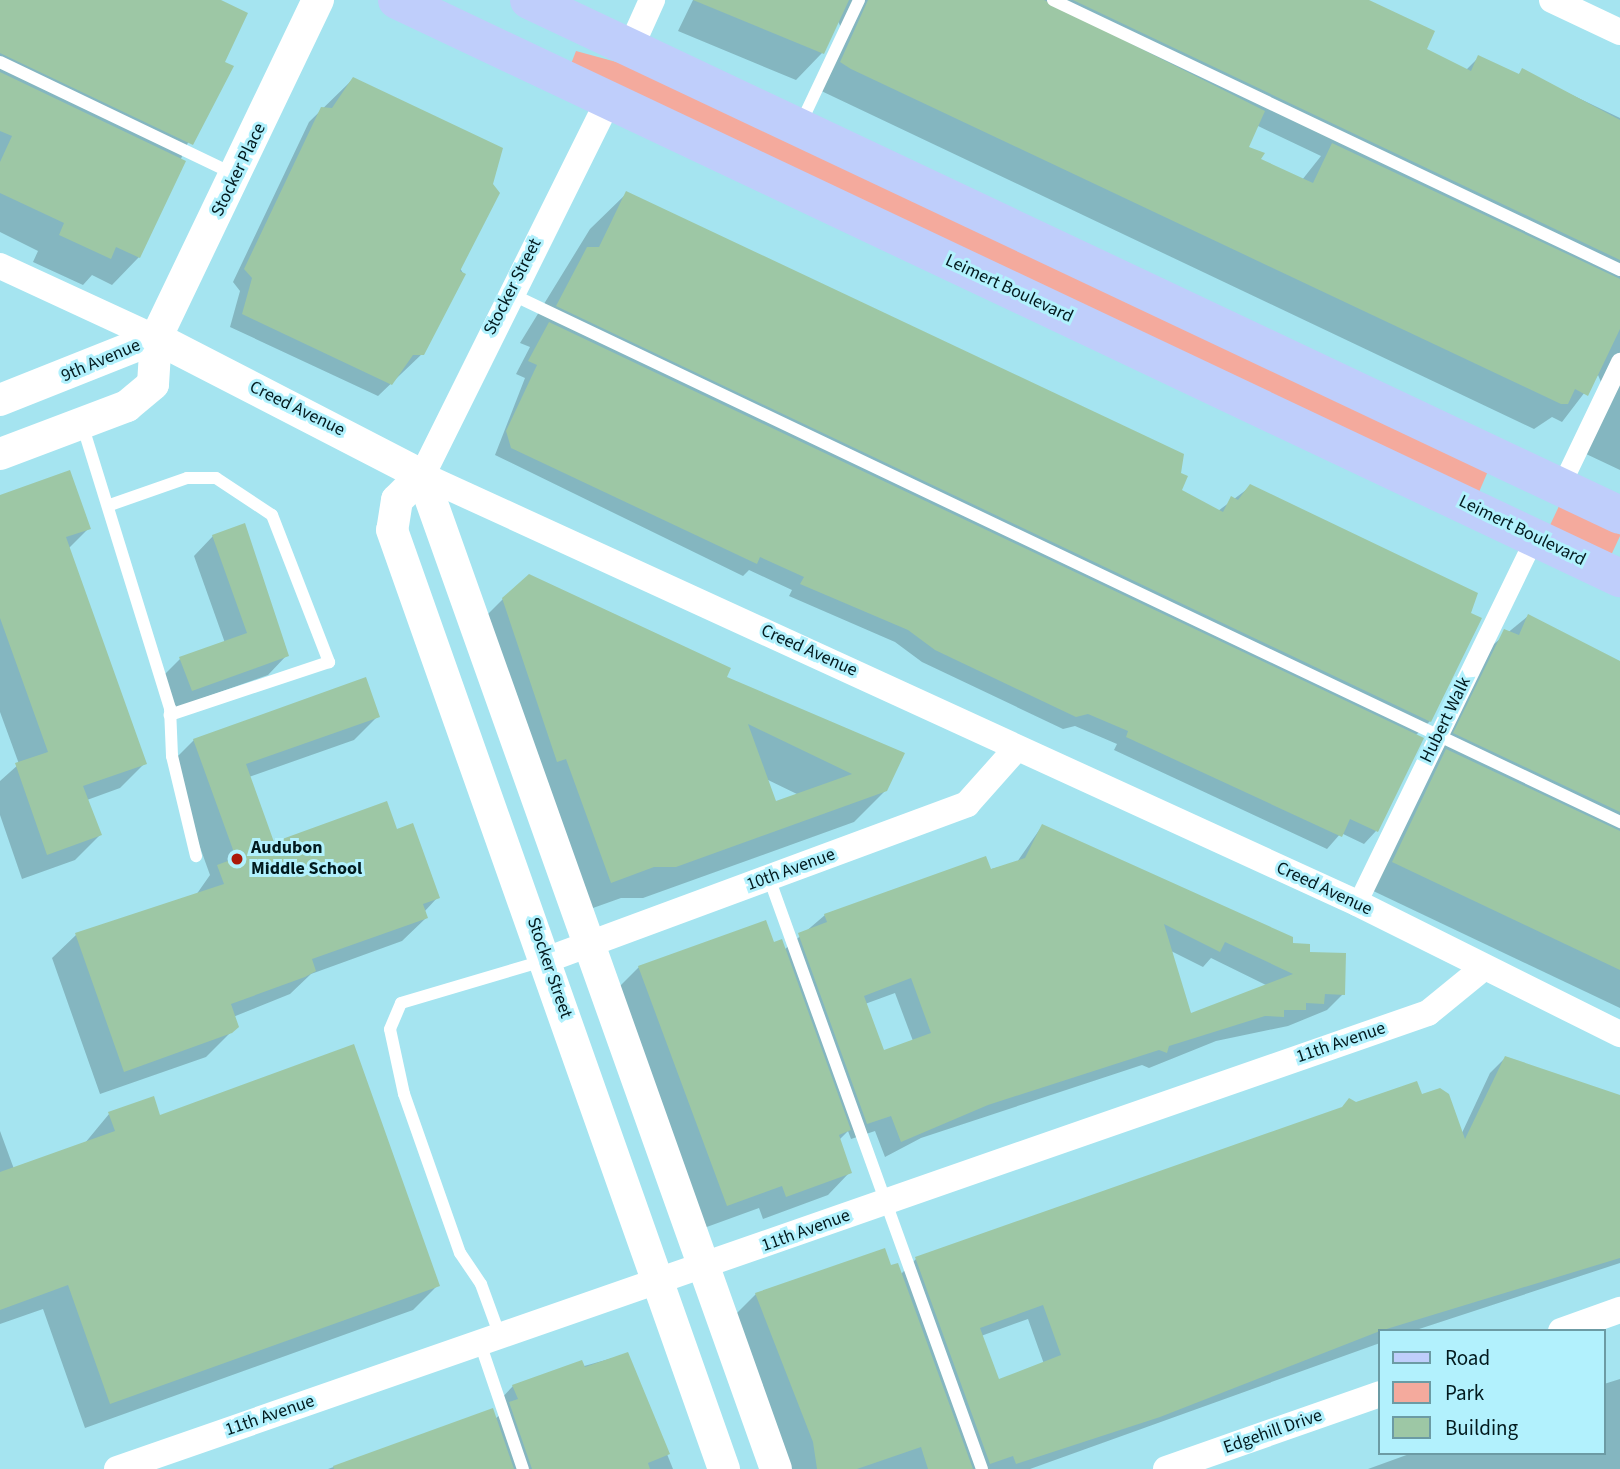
<!DOCTYPE html>
<style>
body{margin:0}
#map{position:relative;width:1620px;height:1469px;overflow:hidden;background:#a5e4f0;font-family:"Source Sans 3",sans-serif}
div>[style]{position:absolute}
[style*='--x']{left:calc(var(--x)*1px);top:calc(var(--y)*1px);width:calc(var(--w)*1px);rotate:calc(var(--a)*1deg)}
.green>*{inset:0;background:#f4aa9d;transform-origin:0 0}
.shadow>*{inset:0;background:#0003}
.building>*{inset:0;background:#9dc7a5}
.service>*{height:12px;margin:-6px;padding:0 6px;transform-origin:6px;border-radius:6px;background:#fff}
.pedestrian>*{height:19px;margin:-9.5px;padding:0 9.5px;transform-origin:9.5px;border-radius:9.5px;background:#fff}
.minor>*{height:26px;margin:-13px;padding:0 13px;transform-origin:13px;border-radius:13px;background:#fff}
.tertiary>*{height:32px;margin:-16px;padding:0 16px;transform-origin:16px;border-radius:16px;background:#fff}
.primary>*{height:38px;margin:-19px;padding:0 19px;transform-origin:19px;border-radius:19px;background:#bfcefb}
.dots>*{width:19px;height:19px;translate:-50% -50%;box-sizing:border-box;border:4px solid #b2f1fd;border-radius:50%}
span{translate:-50% -50%;white-space:nowrap;text-align:center;line-height:1.15;-webkit-text-stroke:6px #b2f1fd;paint-order:stroke}
.street-label{font-size:18px;color:#021a1e}
.poi-label{font-size:18px;color:#021a1e;font-weight:700}
.left{translate:0 -50%;text-align:left}
.legend{position:absolute;left:1378px;top:1329px;width:228px;height:126px;box-sizing:border-box;background:#b2f1fd;border:2px solid #6c9ba4;margin:0;padding:9px 12px;list-style:none;font-size:21px;color:#021a1e}
.legend li{display:flex;align-items:center;gap:14px;height:35px}
.legend b{width:35px;border:2px solid #6c9ba4}
</style>
<div id="map">
<div class="green">
<div style="clip-path:polygon(576px 51px,620px 63px,1488px 471px,1479px 492px,571px 64px)"></div>
<div style="left:1559px;top:506px;width:68px;height:21px;rotate:25deg"></div>
</div>
<div class="shadow">
<div style="clip-path:polygon(0 0,217px 0,222px 63px,139px 257px,112px 285px,92px 275px,83px 285px,33px 262px,38px 251px,0 232px)"></div>
<div style="clip-path:polygon(evenodd,693px 0,1366px 0,1424px 50px,1466px 70px,1479px 57px,1517px 76px,1522px 71px,1620px 118px,1620px 470px,1584px 453px,1606px 394px,1598px 375px,1562px 422px,1552px 417px,1534px 429px,815px 88px,842px 30px,838px 21px,822px 53px,796px 80px,678px 31px,693px 0,1256px 125px,1321px 156px,1302px 180px,1259px 160px,1246px 147px,1256px 125px)"></div>
<div style="clip-path:polygon(353px 79px,464px 275px,423px 353px,378px 396px,230px 327px,240px 291px,233px 282px,309px 122px)"></div>
<div style="clip-path:polygon(627px 193px,1179px 474px,1180px 491px,1218px 511px,1250px 487px,1430px 721px,1415px 736px,1421px 739px,1376px 831px,1364px 844px,1341px 833px,1327px 849px,1114px 750px,1117px 744px,1075px 726px,1063px 729px,922px 662px,895px 642px,789px 596px,792px 590px,749px 570px,743px 576px,495px 455px,525px 378px,516px 374px,530px 347px,520px 343px,590px 229px)"></div>
<div style="clip-path:polygon(0 497px,89px 528px,68px 549px,145px 763px,120px 788px,87px 800px,100px 835px,75px 860px,22px 879px,0 815px,0 781px,19px 764px,0 712px)"></div>
<div style="clip-path:polygon(213px 536px,287px 655px,268px 675px,172px 709px,161px 678px,180px 659px,225px 643px,194px 556px)"></div>
<div style="clip-path:polygon(evenodd,503px 599px,886px 790px,854px 822px,643px 898px,621px 898px,579px 913px,471px 631px,503px 599px,766px 779px,799px 795px,775px 804px,766px 779px)"></div>
<div style="clip-path:polygon(1528px 616px,1620px 680px,1620px 1008px,1367px 888px,1478px 657px)"></div>
<div style="clip-path:polygon(378px 716px,354px 740px,249px 777px,273px 844px,396px 831px,438px 897px,424px 912px,426px 918px,402px 941px,311px 974px,290px 994px,233px 1017px,237px 1026px,206px 1057px,100px 1094px,52px 958px,76px 935px,196px 895px,210px 875px,170px 764px,194px 740px)"></div>
<div style="clip-path:polygon(evenodd,1042px 826px,1308px 954px,1343px 994px,1327px 1010px,1288px 1026px,1216px 1041px,1149px 1068px,1142px 1065px,921px 1138px,885px 1157px,875px 1131px,851px 1139px,848px 1131px,839px 1140px,850px 1172px,828px 1195px,763px 1219px,759px 1208px,704px 1228px,616px 990px,639px 967px,773px 944px,784px 950px,825px 915px,1017px 862px,1042px 826px,1171px 951px,1203px 967px,1211px 958px,1268px 986px,1190px 1015px,1171px 951px,1042px 826px,895px 993px,913px 1041px,883px 1052px,865px 1004px,895px 993px)"></div>
<div style="clip-path:polygon(evenodd,1505px 1058px,1620px 1097px,1620px 1263px,1413px 1331px,1380px 1331px,1380px 1343px,1030px 1469px,773px 1469px,719px 1331px,756px 1294px,890px 1267px,901px 1274px,916px 1259px,1356px 1104px,1421px 1097px,1461px 1135px,1490px 1073px,1505px 1058px,1028px 1319px,1044px 1364px,998px 1381px,981px 1336px,1028px 1319px)"></div>
<div style="clip-path:polygon(109px 1114px,159px 1117px,438px 1285px,413px 1310px,85px 1428px,43px 1309px,0 1324px,0 1131px,14px 1169px,85px 1143px)"></div>
<div style="clip-path:polygon(627px 1354px,673px 1469px,328px 1469px,492px 1410px,495px 1419px,501px 1414px,497px 1403px,513px 1386px)"></div>
<div style="clip-path:polygon(1620px 1379px,1620px 1469px,1368px 1469px,1412px 1453px,1604px 1453px,1604px 1384px)"></div>
</div>
<div class="building">
<div style="clip-path:polygon(0 0,221px 0,248px 13px,225px 62px,234px 66px,193px 145px,0 53px)"></div>
<div style="clip-path:polygon(693px 0,849px 0,824px 54px)"></div>
<div style="clip-path:polygon(868px 0,1044px 0,1265px 111px,1249px 147px,1265px 153px,1261px 159px,1313px 183px,1332px 143px,1620px 279px,1620px 329px,1588px 396px,1575px 389px,1568px 404px,1561px 404px,851px 69px,840px 62px)"></div>
<div style="clip-path:polygon(1073px 0,1369px 0,1435px 31px,1427px 49px,1471px 71px,1478px 55px,1519px 74px,1522px 68px,1620px 120px,1620px 260px)"></div>
<div style="clip-path:polygon(0 72px,186px 161px,140px 258px,116px 247px,111px 259px,59px 235px,64px 223px,0 193px,0 162px,12px 136px,0 131px)"></div>
<div style="clip-path:polygon(353px 77px,503px 148px,493px 184px,500px 193px,460px 271px,466px 274px,424px 355px,413px 355px,392px 385px,242px 314px,252px 278px,244px 269px,321px 107px,332px 108px)"></div>
<div style="clip-path:polygon(626px 191px,1184px 454px,1181px 473px,1188px 476px,1182px 490px,1223px 512px,1231px 496px,1238px 500px,1250px 484px,1478px 593px,1471px 613px,1482px 618px,1431px 722px,556px 306px,587px 247px,599px 247px)"></div>
<div style="clip-path:polygon(549px 322px,1424px 738px,1378px 832px,1350px 819px,1342px 837px,1126px 737px,1128px 731px,1088px 714px,1076px 717px,935px 650px,908px 630px,800px 584px,804px 577px,760px 557px,757px 564px,511px 448px,506px 431px,537px 365px,528px 361px)"></div>
<div style="clip-path:polygon(70px 470px,91px 529px,66px 537px,147px 764px,83px 786px,102px 835px,47px 855px,15px 763px,48px 752px,0 618px,0 495px)"></div>
<div style="clip-path:polygon(245px 523px,289px 656px,192px 691px,179px 657px,247px 633px,212px 535px)"></div>
<div style="clip-path:polygon(evenodd,529px 574px,731px 668px,727px 677px,905px 753px,887px 791px,676px 867px,654px 867px,611px 883px,566px 759px,557px 762px,502px 598px,529px 574px,748px 724px,852px 774px,776px 801px,748px 724px)"></div>
<div style="clip-path:polygon(1528px 614px,1620px 661px,1620px 812px,1453px 733px,1504px 629px,1519px 635px)"></div>
<div style="clip-path:polygon(366px 677px,380px 717px,246px 764px,274px 842px,387px 801px,397px 829px,413px 823px,440px 898px,423px 904px,428px 918px,312px 959px,316px 971px,305px 977px,231px 1004px,239px 1027px,232px 1033px,124px 1072px,75px 933px,224px 884px,217px 865px,236px 858px,193px 739px)"></div>
<div style="clip-path:polygon(1446px 749px,1620px 831px,1620px 970px,1392px 862px)"></div>
<div style="clip-path:polygon(evenodd,1042px 824px,1293px 937px,1293px 943px,1310px 944px,1310px 952px,1346px 953px,1345px 995px,1325px 994px,1324px 1004px,1306px 1003px,1306px 1010px,1284px 1010px,1284px 1017px,1265px 1016px,1169px 1046px,1167px 1053px,1159px 1050px,988px 1105px,901px 1142px,891px 1116px,867px 1124px,798px 933px,827px 922px,824px 914px,986px 856px,991px 869px,1025px 858px,1042px 824px,1164px 924px,1220px 952px,1225px 942px,1293px 974px,1191px 1013px,1164px 924px,1042px 824px,911px 978px,931px 1033px,884px 1050px,864px 996px,911px 978px)"></div>
<div style="clip-path:polygon(766px 920px,774px 942px,782px 939px,851px 1130px,839px 1135px,852px 1173px,786px 1197px,782px 1186px,727px 1206px,638px 966px)"></div>
<div style="clip-path:polygon(354px 1044px,440px 1286px,110px 1404px,68px 1285px,0 1310px,0 1172px,115px 1131px,108px 1112px,154px 1096px,160px 1115px)"></div>
<div style="clip-path:polygon(evenodd,1505px 1056px,1620px 1095px,1620px 1258px,1380px 1331px,1160px 1417px,1016px 1464px,1013px 1456px,990px 1464px,915px 1257px,1342px 1107px,1349px 1098px,1356px 1102px,1417px 1081px,1422px 1094px,1440px 1088px,1449px 1094px,1465px 1139px,1505px 1056px,1043px 1305px,1061px 1355px,999px 1379px,980px 1328px,1043px 1305px)"></div>
<div style="clip-path:polygon(885px 1248px,891px 1265px,898px 1263px,973px 1469px,928px 1469px,921px 1447px,857px 1469px,817px 1469px,813px 1442px,755px 1293px)"></div>
<div style="clip-path:polygon(628px 1352px,670px 1454px,648px 1463px,650px 1469px,532px 1469px,509px 1402px,518px 1399px,512px 1385px,582px 1360px,585px 1367px)"></div>
<div style="clip-path:polygon(493px 1408px,514px 1469px,334px 1469px,333px 1466px)"></div>
</div>
<div class="service">
<div style="--x:1053;--y:0;--w:628;--a:25.46"></div>
<div style="--x:0;--y:62;--w:259;--a:25.6"></div>
<div style="--x:800;--y:125;--w:138;--a:-64.7"></div>
<div style="--x:509;--y:293;--w:1231;--a:25.46"></div>
<div style="--x:82;--y:424;--w:297;--a:72.8"></div>
<div style="--x:170;--y:708;--w:48;--a:87.6"></div>
<div style="--x:172;--y:756;--w:103;--a:76.5"></div>
<div style="--x:110;--y:505;--w:82;--a:-19.3"></div>
<div style="--x:187;--y:478;--w:29;--a:0"></div>
<div style="--x:216;--y:478;--w:67;--a:33.5"></div>
<div style="--x:272;--y:515;--w:158;--a:68.8"></div>
<div style="--x:329;--y:662;--w:168;--a:161.6"></div>
<div style="--x:769;--y:878;--w:628;--a:70.18"></div>
<div style="--x:500;--y:1336;--w:55;--a:-110.1"></div>
<div style="--x:481;--y:1284;--w:37;--a:-124"></div>
<div style="--x:460;--y:1253;--w:169;--a:-109.4"></div>
<div style="--x:404;--y:1094;--w:66;--a:-102.2"></div>
<div style="--x:390;--y:1029;--w:28;--a:-67"></div>
<div style="--x:401;--y:1003;--w:148;--a:-16.5"></div>
<div style="--x:480;--y:1343;--w:133;--a:71.2"></div>
</div>
<div class="pedestrian">
<div style="--x:1560;--y:487;--w:139;--a:-64.4"></div>
<div style="--x:1357;--y:903;--w:407;--a:-64.1"></div>
</div>
<div class="minor">
<div style="--x:1552;--y:0;--w:75;--a:25.2"></div>
<div style="--x:630;--y:49;--w:54;--a:-65.8"></div>
<div style="--x:608;--y:101;--w:418;--a:116.4"></div>
<div style="--x:422;--y:475;--w:1028;--a:24.6"></div>
<div style="--x:1357;--y:903;--w:294;--a:26.5"></div>
<div style="--x:0;--y:266;--w:172;--a:24.8"></div>
<div style="--x:546;--y:960;--w:449;--a:-20.3"></div>
<div style="--x:967;--y:804;--w:74;--a:-48.3"></div>
<div style="--x:1561;--y:1331;--w:63;--a:-19.6"></div>
<div style="--x:117;--y:1469;--w:1388;--a:-19.18"></div>
<div style="--x:1428;--y:1013;--w:70;--a:-39.2"></div>
<div style="--x:1166;--y:1469;--w:227;--a:-19.3"></div>
</div>
<div class="tertiary">
<div style="--x:156;--y:338;--w:299;--a:27.3"></div>
<div style="--x:0;--y:400;--w:168;--a:-21.7"></div>
<div style="--x:0;--y:454;--w:136;--a:-20.7"></div>
<div style="--x:127;--y:406;--w:34;--a:-40"></div>
<div style="--x:153;--y:384;--w:46;--a:-86.3"></div>
<div style="--x:156;--y:338;--w:375;--a:-64.4"></div>
<div style="--x:422;--y:475;--w:35;--a:135"></div>
<div style="--x:397;--y:500;--w:30;--a:99"></div>
<div style="--x:392;--y:530;--w:996;--a:70.53"></div>
<div style="--x:422;--y:475;--w:1055;--a:70.4"></div>
</div>
<div class="primary">
<div style="--x:397;--y:0;--w:1353;--a:25.3"></div>
<div style="--x:529;--y:0;--w:1206;--a:25.27"></div>
</div>
<div class="dots">
<div style="left:237px;top:859px;background:#ab1a09"></div>
</div>
<div class="street-label">
<span style="left:239px;top:170px;rotate:-64deg">Stocker Place</span>
<span style="left:513px;top:287px;rotate:-63deg">Stocker Street</span>
<span style="left:1009px;top:289px;rotate:25deg">Leimert Boulevard</span>
<span style="left:101px;top:361px;rotate:-23deg">9th Avenue</span>
<span style="left:297px;top:409px;rotate:26deg">Creed Avenue</span>
<span style="left:1522px;top:531px;rotate:26deg">Leimert Boulevard</span>
<span style="left:809px;top:651px;rotate:24deg">Creed Avenue</span>
<span style="left:1446px;top:720px;rotate:-64deg">Hubert Walk</span>
<span style="left:791px;top:870px;rotate:-20deg">10th Avenue</span>
<span style="left:1324px;top:889px;rotate:25deg">Creed Avenue</span>
<span style="left:549px;top:968px;rotate:71deg">Stocker Street</span>
<span style="left:1341px;top:1043px;rotate:-19deg">11th Avenue</span>
<span style="left:806px;top:1231px;rotate:-20deg">11th Avenue</span>
<span style="left:270px;top:1416px;rotate:-19deg">11th Avenue</span>
<span style="left:1273px;top:1432px;rotate:-19deg">Edgehill Drive</span>
</div>
<div class="poi-label">
<span class="left" style="left:251px;top:859px">Audubon<br>Middle School</span>
</div>
<ul class="legend">
<li><b style="height:9px;background:#bfcefb"></b>Road</li>
<li><b style="height:19px;background:#f4aa9d"></b>Park</li>
<li><b style="height:19px;background:#9dc7a5"></b>Building</li>
</ul>
</div>
